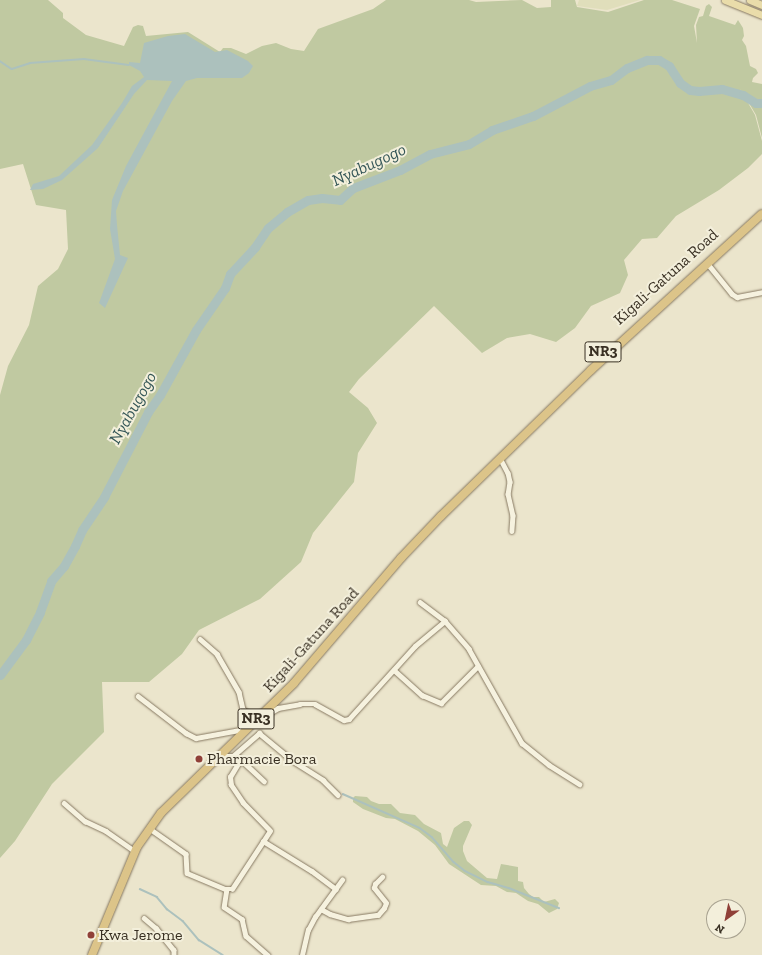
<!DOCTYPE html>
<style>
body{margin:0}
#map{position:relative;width:762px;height:955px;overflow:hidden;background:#ebe5cc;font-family:"Zilla Slab",serif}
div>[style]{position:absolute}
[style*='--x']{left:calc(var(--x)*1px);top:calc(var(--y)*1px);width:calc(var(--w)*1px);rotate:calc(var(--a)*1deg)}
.farmland>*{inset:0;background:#e0debb}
.green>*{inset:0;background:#c0c9a1}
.water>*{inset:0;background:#acc1bd}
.stream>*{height:1.5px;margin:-0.75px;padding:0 0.75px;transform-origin:0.75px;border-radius:0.75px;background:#acc1bd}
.river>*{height:9px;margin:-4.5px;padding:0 4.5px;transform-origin:4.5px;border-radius:4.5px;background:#acc1bd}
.roads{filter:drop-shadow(0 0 1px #877962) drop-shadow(0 0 1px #877962)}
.minor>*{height:4.5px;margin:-2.25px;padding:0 2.25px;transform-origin:2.25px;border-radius:2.25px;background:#f6f2df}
.primary>*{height:7px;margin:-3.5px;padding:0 3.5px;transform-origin:3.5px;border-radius:3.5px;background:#e9dcaa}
.trunk>*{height:8px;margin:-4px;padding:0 4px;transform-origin:4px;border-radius:4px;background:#dcc489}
.dots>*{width:11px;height:11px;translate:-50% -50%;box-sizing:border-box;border:2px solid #f3efdb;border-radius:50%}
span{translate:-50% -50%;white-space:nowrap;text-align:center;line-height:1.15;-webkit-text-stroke:4px #f3efdb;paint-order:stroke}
.shield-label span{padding:1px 3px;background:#f3efdb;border:1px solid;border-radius:3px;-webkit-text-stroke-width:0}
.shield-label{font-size:15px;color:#393023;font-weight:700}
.street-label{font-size:16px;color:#393023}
.poi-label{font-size:16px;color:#393023}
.left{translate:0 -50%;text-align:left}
.water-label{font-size:17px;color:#345657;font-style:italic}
.north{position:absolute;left:706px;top:899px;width:40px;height:40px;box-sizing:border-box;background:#f3efdb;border:1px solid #a9a391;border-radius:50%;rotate:213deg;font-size:11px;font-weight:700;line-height:16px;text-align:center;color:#393023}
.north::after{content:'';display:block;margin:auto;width:14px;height:18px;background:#904038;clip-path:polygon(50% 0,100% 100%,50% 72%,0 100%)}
</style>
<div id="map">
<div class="farmland">
<div style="clip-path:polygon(579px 0,640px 0,607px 10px,577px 6px)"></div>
</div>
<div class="green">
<div style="clip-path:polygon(0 0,48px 0,63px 13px,63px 18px,86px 35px,124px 46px,133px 27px,138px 25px,143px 26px,146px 36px,188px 32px,220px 52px,223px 48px,231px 48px,246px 54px,262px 46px,276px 43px,291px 49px,304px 51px,318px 29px,373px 9px,386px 0,469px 0,476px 2px,522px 0,537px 8px,551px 7px,551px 0,575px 0,577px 7px,608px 12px,644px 0,672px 0,700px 9px,694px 26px,697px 43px,722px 65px,697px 43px,696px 25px,699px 17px,703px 16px,706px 6px,709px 4px,712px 7px,709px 16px,735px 25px,738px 20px,743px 28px,744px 36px,742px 40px,746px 46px,750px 66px,756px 69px,758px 73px,753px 78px,752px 82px,762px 84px,762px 102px,756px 102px,744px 95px,740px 89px,755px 115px,762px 141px,762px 154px,748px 168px,719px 190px,676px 216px,657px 238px,642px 239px,624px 260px,628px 275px,620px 293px,591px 306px,575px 328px,556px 342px,530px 334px,507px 338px,482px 353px,434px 306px,359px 379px,349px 392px,368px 408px,377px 423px,358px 453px,354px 482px,313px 533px,301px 562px,260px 599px,199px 630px,182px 654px,149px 682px,102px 682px,104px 732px,52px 784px,15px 841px,0 858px,0 395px,8px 366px,29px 325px,38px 286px,58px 269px,68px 249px,66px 210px,36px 205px,23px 164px,0 169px)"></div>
<div style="clip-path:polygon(746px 98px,756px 104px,762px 104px,762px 138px,756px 115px)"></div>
<div style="clip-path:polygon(355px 796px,367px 797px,371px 801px,379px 804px,391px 804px,400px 813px,415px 815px,424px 824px,441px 833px,443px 844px,447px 847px,454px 828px,464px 821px,469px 821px,472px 825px,463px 846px,463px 851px,467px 861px,487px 878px,497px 879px,501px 864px,518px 867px,518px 881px,523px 882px,524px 888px,529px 894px,533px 897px,539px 897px,544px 902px,555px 899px,559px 903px,557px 909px,549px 913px,538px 904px,528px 901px,516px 893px,507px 892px,496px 886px,481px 885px,449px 864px,435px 845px,418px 831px,395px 819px,386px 818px,363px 809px,353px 802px,353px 798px)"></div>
</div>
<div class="water">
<div style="clip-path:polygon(185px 34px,215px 52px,227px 50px,248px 61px,253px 66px,249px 73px,242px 78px,197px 78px,186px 81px,172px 101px,123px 191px,116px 211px,117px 225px,120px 255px,128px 258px,105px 308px,99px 303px,115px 259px,110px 229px,112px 200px,126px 166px,172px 81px,147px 80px,134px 94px,98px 148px,62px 180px,43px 189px,30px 190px,33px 184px,59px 176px,92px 145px,122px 103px,132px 86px,144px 77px,140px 71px,129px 65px,129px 62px,140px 63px,144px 43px,168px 36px)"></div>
</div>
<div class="stream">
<div style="--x:0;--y:61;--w:14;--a:34"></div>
<div style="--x:12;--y:69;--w:19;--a:-18"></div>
<div style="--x:30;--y:63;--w:54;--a:-4.2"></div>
<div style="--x:84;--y:59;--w:45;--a:7.6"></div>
<div style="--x:343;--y:794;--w:84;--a:23.8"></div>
<div style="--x:420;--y:828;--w:15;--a:37"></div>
<div style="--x:432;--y:837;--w:33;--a:49"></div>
<div style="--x:454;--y:862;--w:14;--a:39"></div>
<div style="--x:465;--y:871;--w:25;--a:26"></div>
<div style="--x:488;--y:882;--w:22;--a:16"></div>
<div style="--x:509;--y:888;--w:54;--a:21.8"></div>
<div style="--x:140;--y:889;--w:19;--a:25"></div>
<div style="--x:157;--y:897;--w:16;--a:50"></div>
<div style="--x:167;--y:909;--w:20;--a:37"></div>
<div style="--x:183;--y:921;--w:25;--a:50"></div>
<div style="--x:199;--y:940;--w:28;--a:32"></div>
</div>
<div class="river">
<div style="--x:0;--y:675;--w:44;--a:-53.4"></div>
<div style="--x:26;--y:640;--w:31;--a:-63"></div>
<div style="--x:40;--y:612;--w:33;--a:-70"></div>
<div style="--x:51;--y:581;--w:20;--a:-49"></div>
<div style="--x:64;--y:566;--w:23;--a:-61"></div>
<div style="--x:75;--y:546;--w:17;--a:-66"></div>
<div style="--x:82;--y:530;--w:40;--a:-56"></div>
<div style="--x:104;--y:497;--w:96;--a:-62.6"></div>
<div style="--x:148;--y:412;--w:21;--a:-55"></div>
<div style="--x:160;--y:395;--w:74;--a:-61"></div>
<div style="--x:196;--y:330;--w:51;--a:-55.4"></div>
<div style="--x:225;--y:288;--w:15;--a:-70"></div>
<div style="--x:230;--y:274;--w:37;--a:-47"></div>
<div style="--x:255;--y:247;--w:23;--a:-56"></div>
<div style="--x:268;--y:228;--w:25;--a:-40"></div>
<div style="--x:287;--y:212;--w:24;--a:-30"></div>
<div style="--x:308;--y:200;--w:14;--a:-8"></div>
<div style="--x:322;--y:198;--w:18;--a:6"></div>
<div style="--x:340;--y:200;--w:18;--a:-43"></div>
<div style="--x:353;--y:188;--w:50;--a:-21"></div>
<div style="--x:400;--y:170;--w:34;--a:-28"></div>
<div style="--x:430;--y:154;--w:40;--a:-14.4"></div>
<div style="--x:469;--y:144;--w:27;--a:-31"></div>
<div style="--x:492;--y:130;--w:43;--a:-18.9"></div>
<div style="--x:533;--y:116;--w:64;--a:-27.8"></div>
<div style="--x:590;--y:86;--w:22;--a:-16"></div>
<div style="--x:611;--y:80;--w:20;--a:-37"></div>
<div style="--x:627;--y:68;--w:22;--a:-22"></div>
<div style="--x:647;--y:60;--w:12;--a:0"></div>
<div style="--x:659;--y:60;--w:12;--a:31"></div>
<div style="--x:669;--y:66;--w:20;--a:57"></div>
<div style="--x:680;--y:83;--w:12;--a:35"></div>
<div style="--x:690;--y:90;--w:9;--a:6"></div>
<div style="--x:699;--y:91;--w:23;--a:-5"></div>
<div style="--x:722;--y:89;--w:22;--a:16"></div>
<div style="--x:743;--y:95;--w:15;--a:32"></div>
<div style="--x:756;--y:103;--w:6;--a:0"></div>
</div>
<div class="roads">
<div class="minor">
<div style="--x:708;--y:264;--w:38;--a:51"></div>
<div style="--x:732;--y:294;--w:6;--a:31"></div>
<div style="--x:737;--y:297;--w:25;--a:-11"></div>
<div style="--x:500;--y:458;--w:17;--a:62"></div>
<div style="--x:508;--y:473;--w:9;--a:77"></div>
<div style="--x:510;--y:482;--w:12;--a:99"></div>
<div style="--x:508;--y:494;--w:22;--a:77"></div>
<div style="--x:513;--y:515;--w:16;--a:94"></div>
<div style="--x:420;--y:602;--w:31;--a:37"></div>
<div style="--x:200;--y:639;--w:23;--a:41"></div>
<div style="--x:217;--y:654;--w:44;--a:59.9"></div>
<div style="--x:239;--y:692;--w:17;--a:77"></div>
<div style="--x:243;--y:709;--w:17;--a:40"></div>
<div style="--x:394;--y:670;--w:38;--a:42"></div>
<div style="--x:422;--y:695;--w:21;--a:23"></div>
<div style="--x:441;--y:703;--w:52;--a:-45"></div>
<div style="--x:138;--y:696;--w:61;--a:37.6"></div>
<div style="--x:186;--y:733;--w:11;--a:27"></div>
<div style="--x:196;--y:738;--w:50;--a:-10.4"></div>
<div style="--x:266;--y:715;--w:14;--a:-30"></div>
<div style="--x:278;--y:708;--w:22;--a:-10"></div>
<div style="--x:300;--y:704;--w:15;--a:0"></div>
<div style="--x:315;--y:704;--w:33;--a:29"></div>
<div style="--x:344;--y:720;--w:5;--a:-11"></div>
<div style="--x:349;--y:719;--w:98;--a:-47.9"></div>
<div style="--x:415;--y:646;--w:39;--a:-40"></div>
<div style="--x:445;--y:621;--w:37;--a:49"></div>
<div style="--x:469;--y:649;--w:108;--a:60.6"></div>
<div style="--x:522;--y:743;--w:35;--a:39"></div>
<div style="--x:549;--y:765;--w:36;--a:32"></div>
<div style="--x:221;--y:756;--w:16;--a:0"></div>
<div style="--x:237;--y:756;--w:37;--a:43"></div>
<div style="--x:233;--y:756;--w:35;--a:-41"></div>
<div style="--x:259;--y:733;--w:44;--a:39.5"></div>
<div style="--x:293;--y:761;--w:36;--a:32"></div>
<div style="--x:323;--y:780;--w:21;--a:45"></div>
<div style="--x:64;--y:803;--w:28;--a:41"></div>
<div style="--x:85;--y:821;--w:23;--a:25"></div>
<div style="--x:106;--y:831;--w:35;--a:35"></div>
<div style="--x:149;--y:828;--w:45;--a:35.1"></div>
<div style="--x:186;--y:854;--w:19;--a:87"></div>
<div style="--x:187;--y:873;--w:41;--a:22.8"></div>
<div style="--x:225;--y:889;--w:7;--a:0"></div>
<div style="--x:232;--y:889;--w:69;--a:-56.8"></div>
<div style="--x:270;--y:831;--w:39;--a:-134"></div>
<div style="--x:243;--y:803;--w:22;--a:-124"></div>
<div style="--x:231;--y:785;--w:8;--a:-97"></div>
<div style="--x:230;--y:777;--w:21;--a:-59"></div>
<div style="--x:263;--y:841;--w:57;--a:31.5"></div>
<div style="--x:312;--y:871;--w:30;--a:37"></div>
<div style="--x:227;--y:889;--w:18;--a:99"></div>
<div style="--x:224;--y:907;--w:22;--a:34"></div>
<div style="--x:242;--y:919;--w:17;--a:77"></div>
<div style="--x:246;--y:936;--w:29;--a:41"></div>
<div style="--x:321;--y:909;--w:10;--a:29"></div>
<div style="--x:330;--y:914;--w:19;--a:16"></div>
<div style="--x:348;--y:919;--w:30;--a:-8"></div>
<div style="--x:378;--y:915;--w:9;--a:-49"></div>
<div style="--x:384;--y:908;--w:5;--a:-68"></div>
<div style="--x:386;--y:903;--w:19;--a:-129"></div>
<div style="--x:374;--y:888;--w:4;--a:-76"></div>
<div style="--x:375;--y:884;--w:10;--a:-45"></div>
<div style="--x:144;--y:918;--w:16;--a:40"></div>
<div style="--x:156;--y:928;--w:28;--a:51"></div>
<div style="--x:174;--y:950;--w:5;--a:90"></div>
<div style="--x:302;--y:955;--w:26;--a:-77"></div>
<div style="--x:308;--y:930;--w:15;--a:-62"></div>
<div style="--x:315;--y:917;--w:46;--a:-53.9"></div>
</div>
<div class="primary">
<div style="--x:725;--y:0;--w:40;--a:22"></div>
<div style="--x:750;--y:0;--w:13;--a:23"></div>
</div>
<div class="trunk">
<div style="--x:92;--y:955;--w:117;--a:-67.4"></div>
<div style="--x:137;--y:847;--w:42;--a:-54.8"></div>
<div style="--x:161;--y:813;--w:186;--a:-44.3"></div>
<div style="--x:294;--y:683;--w:165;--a:-49.4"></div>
<div style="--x:401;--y:558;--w:58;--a:-46.4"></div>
<div style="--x:441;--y:516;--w:209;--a:-44.2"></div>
<div style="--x:591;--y:370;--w:231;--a:-42.4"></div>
</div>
</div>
<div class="dots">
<div style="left:199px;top:759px;background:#904038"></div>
<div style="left:91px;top:935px;background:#904038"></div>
</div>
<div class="shield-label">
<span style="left:603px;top:352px">NR3</span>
<span style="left:256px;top:719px">NR3</span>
</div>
<div class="street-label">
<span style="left:666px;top:277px;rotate:-42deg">Kigali-Gatuna Road</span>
<span style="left:311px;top:640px;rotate:-48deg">Kigali-Gatuna Road</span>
</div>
<div class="poi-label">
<span class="left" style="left:207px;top:759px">Pharmacie Bora</span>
<span class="left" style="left:99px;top:935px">Kwa Jerome</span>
</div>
<div class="water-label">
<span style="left:369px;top:165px;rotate:-25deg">Nyabugogo</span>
<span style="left:133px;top:408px;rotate:-61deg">Nyabugogo</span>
</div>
<div class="north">N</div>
</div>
